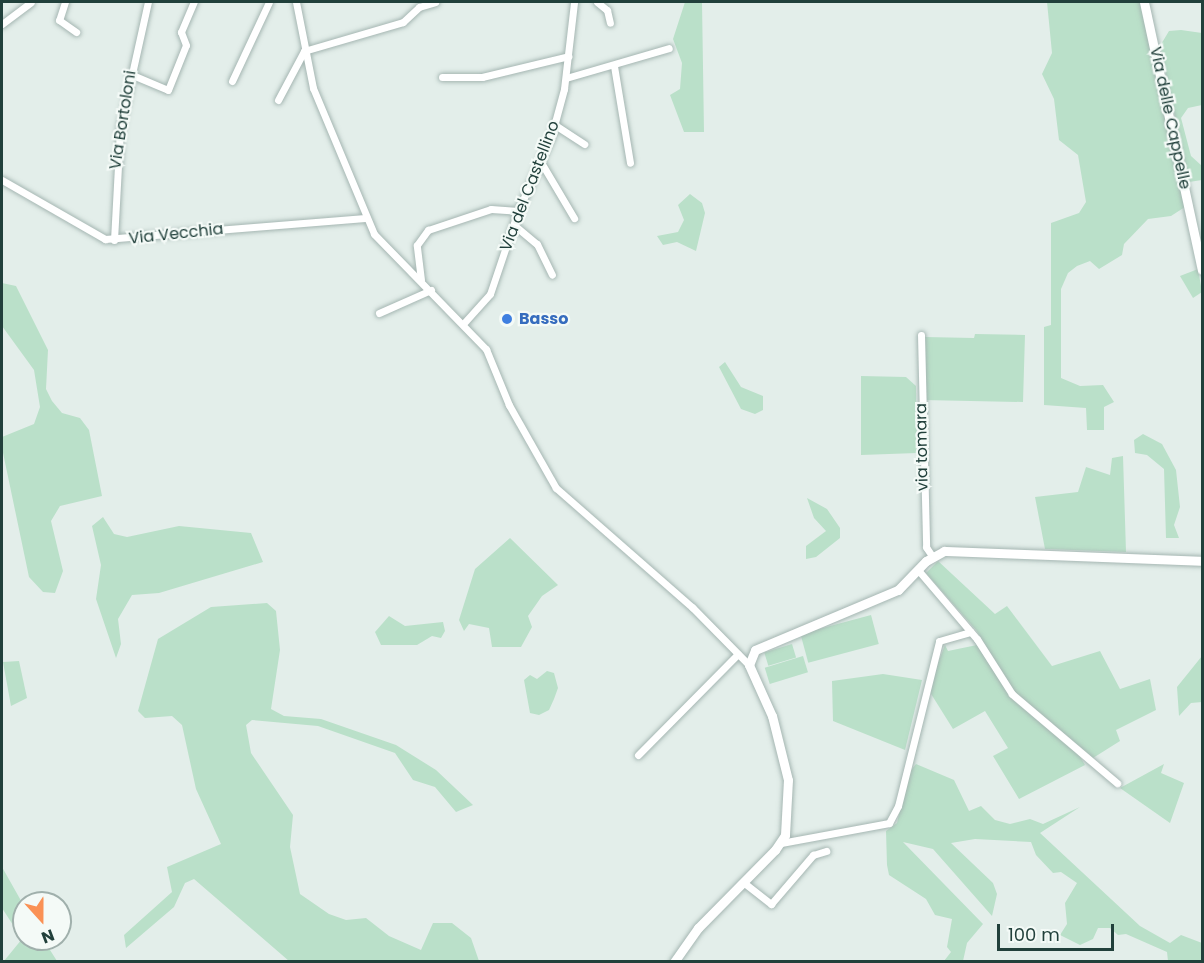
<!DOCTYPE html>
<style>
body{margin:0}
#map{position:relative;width:1204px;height:963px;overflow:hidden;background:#e3eeea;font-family:Poppins,sans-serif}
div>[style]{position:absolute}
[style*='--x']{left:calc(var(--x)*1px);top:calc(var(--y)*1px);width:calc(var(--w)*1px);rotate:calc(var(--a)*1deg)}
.green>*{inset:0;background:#bae0c9;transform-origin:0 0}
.roads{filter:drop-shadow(0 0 2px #a5b6b2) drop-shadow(0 0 2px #a5b6b2)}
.street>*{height:7px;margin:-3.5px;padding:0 3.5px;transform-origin:3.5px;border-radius:3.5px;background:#fff}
.secondary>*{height:9px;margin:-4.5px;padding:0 4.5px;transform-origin:4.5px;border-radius:4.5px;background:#fff}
.dots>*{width:16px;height:16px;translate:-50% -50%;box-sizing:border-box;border:3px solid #f4faf7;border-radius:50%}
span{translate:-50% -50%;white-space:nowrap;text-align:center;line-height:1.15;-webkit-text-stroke:4.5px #f4faf7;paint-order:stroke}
.street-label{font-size:16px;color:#21403b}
.shop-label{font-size:16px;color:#366cbe;font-weight:700}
.left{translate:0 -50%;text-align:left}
.frame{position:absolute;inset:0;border:3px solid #21403b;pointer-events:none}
.north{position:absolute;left:12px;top:891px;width:60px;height:60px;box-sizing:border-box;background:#f4faf7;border:2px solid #a0b0ac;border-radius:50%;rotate:159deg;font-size:16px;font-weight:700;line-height:24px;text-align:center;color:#21403b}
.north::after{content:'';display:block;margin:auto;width:21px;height:27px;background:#fa9155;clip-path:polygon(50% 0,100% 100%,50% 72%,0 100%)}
.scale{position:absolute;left:997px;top:924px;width:117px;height:27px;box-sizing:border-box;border:3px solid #21403b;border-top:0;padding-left:8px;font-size:18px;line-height:21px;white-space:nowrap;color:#21403b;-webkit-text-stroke:4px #f4faf7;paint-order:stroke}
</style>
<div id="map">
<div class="green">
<div style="clip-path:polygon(685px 2px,702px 2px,704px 132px,684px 132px,670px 95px,680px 89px,682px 63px,673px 39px)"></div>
<div style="clip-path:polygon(1047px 2px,1140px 2px,1185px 207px,1171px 216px,1148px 219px,1124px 244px,1122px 255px,1099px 269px,1090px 261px,1077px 266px,1068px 273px,1061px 289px,1061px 378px,1080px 386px,1103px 385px,1114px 402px,1104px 407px,1104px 430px,1087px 430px,1086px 408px,1044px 405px,1044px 327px,1051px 325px,1051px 223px,1079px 213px,1086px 202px,1078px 155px,1059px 140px,1054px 99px,1042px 74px,1052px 53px)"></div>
<div style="clip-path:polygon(1181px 30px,1202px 33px,1202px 105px,1188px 108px,1181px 118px,1191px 156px,1202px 166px,1202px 180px,1189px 182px,1160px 46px,1169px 31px)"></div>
<div style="clip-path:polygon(690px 194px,702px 203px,705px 213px,696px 251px,677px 242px,663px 245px,657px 236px,678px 232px,684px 220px,678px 205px)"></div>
<div style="clip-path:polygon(1198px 269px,1202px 292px,1193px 298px,1180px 276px)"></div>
<div style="clip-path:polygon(2px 283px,16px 286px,48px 350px,46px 389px,52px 401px,62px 413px,80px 418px,89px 430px,102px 496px,60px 506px,51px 521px,63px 571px,55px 593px,43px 592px,29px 577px,2px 448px,2px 437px,34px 424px,40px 407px,34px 370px,2px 326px)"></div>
<div style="clip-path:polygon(975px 334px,1025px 335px,1023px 402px,923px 400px,925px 337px,974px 338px)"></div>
<div style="clip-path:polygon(725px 362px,741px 387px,763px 396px,763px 410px,755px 414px,741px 409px,719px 367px)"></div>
<div style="clip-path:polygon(861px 376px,906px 377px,916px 386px,917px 453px,861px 455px)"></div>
<div style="clip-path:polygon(1143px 434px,1162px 444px,1176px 470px,1180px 507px,1174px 525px,1179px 538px,1166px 538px,1164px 469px,1147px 455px,1135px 453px,1134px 440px)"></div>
<div style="clip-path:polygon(1123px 456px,1126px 552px,1045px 549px,1035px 497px,1078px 492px,1086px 467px,1110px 475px,1112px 458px)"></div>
<div style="clip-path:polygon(807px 498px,827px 509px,840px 528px,840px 538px,816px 557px,806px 559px,806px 546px,826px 531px,814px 518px)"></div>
<div style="clip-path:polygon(103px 517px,114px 534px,127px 537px,179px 526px,251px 533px,263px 562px,159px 593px,132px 595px,118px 619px,121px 644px,116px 658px,96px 599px,101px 565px,92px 526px)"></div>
<div style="clip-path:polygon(510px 538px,558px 585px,542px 596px,528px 616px,532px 627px,521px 647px,492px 647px,489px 628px,469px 624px,464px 631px,459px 620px,475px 569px)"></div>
<div style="clip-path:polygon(938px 561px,995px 614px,1007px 606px,1052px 666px,1100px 651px,1120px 689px,1150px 679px,1156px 710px,1116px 730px,1120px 741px,1093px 758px,1015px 692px,976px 630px,926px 573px)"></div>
<div style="clip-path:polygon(267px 603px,276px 611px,280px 650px,271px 709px,284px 716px,321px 719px,396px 745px,436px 770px,473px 805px,456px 812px,435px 787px,413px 780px,395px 753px,318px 726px,252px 720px,246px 725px,251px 753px,293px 815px,290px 847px,300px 894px,329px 914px,346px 920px,366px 918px,389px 936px,421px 950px,433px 923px,452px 923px,471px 938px,479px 961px,289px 961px,194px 879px,185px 883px,174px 907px,126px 948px,124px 935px,172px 892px,167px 867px,221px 844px,196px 789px,182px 725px,172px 716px,145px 718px,138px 711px,158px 639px,211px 607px)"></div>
<div style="left:871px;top:615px;width:30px;height:73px;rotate:75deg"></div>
<div style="clip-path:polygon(389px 616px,405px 626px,443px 622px,445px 631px,441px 638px,432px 636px,417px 645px,381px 645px,375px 632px)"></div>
<div style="left:792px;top:644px;width:14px;height:29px;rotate:73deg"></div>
<div style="clip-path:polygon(945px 645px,948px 651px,977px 645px,1013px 700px,1078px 753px,1085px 765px,1019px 799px,993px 756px,1008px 748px,985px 711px,953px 729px,928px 689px)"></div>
<div style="left:803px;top:656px;width:17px;height:40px;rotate:73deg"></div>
<div style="clip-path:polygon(1202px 656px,1202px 702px,1191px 703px,1179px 716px,1177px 687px)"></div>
<div style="clip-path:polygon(19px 661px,27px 698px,11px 706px,3px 662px)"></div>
<div style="clip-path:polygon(547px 671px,554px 673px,558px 688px,554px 699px,549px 710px,539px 715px,530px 713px,524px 680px,530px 675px,537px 679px)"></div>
<div style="clip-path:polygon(883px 674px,922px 680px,905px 750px,833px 721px,832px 681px)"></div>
<div style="clip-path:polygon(916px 764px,954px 780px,969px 811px,981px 806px,995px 820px,1010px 824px,1030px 819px,1043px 824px,1080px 807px,1040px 833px,1140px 926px,1170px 943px,1181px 935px,1202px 943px,1202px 961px,1168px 961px,1167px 952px,1126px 934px,1118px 935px,1110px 928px,1098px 928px,1093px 939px,1080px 945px,1060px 935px,1067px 924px,1065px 903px,1077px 883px,1061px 872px,1053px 873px,1036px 855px,1031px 842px,975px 839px,951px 843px,993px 883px,997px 894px,992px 916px,933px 849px,903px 842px,983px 924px,967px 943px,963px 961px,944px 961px,951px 952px,947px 947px,952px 919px,935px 915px,926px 899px,889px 875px,887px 865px,886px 831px,897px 823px,908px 774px)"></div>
<div style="clip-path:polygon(1164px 764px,1161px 773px,1184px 783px,1170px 823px,1120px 788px)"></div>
<div style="clip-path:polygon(2px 867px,24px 906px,24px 939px,43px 939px,57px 961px,4px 961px,22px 939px,2px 908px)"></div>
</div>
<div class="roads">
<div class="street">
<div style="--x:65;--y:2;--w:19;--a:108"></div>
<div style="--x:59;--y:20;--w:21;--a:35"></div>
<div style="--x:296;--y:2;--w:88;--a:78.8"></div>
<div style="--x:313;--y:88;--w:158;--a:67.3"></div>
<div style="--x:374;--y:234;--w:161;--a:45.8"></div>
<div style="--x:486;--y:349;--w:61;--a:67.7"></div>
<div style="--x:509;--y:405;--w:95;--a:60.5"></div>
<div style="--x:556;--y:488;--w:181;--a:41.2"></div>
<div style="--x:692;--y:607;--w:81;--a:45.5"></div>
<div style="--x:597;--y:2;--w:13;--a:39"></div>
<div style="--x:607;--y:10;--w:13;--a:77"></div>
<div style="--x:2;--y:24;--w:36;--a:-37"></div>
<div style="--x:614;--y:66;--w:98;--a:80.6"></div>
<div style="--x:130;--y:74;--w:41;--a:22.8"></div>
<div style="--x:168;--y:90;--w:48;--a:-68.2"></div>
<div style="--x:186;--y:45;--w:14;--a:-111"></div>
<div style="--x:181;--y:32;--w:33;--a:-67"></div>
<div style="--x:442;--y:77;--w:40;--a:0"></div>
<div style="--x:482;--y:77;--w:89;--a:-13.6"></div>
<div style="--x:566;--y:78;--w:107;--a:-16.2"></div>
<div style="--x:232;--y:81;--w:87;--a:-64.9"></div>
<div style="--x:278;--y:100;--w:55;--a:-62"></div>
<div style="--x:304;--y:51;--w:103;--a:-16.3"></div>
<div style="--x:403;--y:22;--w:22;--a:-43"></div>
<div style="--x:419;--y:7;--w:17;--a:-17"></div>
<div style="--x:555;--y:125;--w:35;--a:33"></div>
<div style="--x:542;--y:164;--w:63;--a:59.3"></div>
<div style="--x:2;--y:180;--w:119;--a:29.8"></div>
<div style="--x:105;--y:239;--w:261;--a:-4.6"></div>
<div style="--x:514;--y:225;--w:30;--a:40"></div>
<div style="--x:537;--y:244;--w:34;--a:64"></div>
<div style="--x:114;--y:240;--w:112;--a:-86.9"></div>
<div style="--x:120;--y:128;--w:129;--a:-77.5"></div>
<div style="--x:421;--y:280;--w:35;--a:-97"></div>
<div style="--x:417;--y:245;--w:19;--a:-54"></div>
<div style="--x:428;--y:230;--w:66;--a:-18.4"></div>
<div style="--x:491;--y:209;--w:27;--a:4"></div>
<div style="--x:379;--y:313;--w:57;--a:-23.9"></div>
<div style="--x:463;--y:324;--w:40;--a:-48"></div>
<div style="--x:490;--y:294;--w:88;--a:-71.4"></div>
<div style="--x:518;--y:211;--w:81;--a:-66"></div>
<div style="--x:551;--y:137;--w:50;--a:-74.8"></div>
<div style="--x:564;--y:89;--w:88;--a:-83.4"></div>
<div style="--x:921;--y:335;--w:212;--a:88.6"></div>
<div style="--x:926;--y:547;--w:11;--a:56"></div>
<div style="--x:918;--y:570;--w:91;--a:49.5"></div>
<div style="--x:977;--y:639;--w:65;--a:57.5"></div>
<div style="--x:1012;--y:694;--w:138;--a:40.3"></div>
<div style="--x:638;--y:755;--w:142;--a:-45.3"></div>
<div style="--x:781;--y:843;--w:110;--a:-10.5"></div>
<div style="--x:889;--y:823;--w:19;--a:-62"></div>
<div style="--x:898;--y:806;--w:170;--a:-76"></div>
<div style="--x:939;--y:641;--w:33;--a:-16"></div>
<div style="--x:743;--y:882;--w:36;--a:38"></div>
<div style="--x:771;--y:904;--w:65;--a:-49.4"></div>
<div style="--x:813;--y:855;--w:14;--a:-17"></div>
</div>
<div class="secondary">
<div style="--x:1144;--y:2;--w:274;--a:77.8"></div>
<div style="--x:674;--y:962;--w:42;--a:-54.8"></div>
<div style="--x:698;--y:928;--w:110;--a:-45.4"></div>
<div style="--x:775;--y:850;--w:18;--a:-56"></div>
<div style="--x:785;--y:835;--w:55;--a:-86.9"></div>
<div style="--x:788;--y:780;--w:66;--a:-104"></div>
<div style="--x:772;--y:716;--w:56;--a:-114.3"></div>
<div style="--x:749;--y:665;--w:16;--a:-68"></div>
<div style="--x:755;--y:650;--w:155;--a:-22.8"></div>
<div style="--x:898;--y:590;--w:40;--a:-46"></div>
<div style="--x:926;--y:561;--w:21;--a:-29"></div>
<div style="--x:944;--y:551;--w:258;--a:2.2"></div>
</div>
</div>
<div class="dots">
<div style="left:507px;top:319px;background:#3f7fe0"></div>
</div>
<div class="street-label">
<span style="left:1170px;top:118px;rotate:78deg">Via delle Cappelle</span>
<span style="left:123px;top:120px;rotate:-81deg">Via Bortoloni</span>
<span style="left:530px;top:186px;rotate:-69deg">Via del Castellino</span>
<span style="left:176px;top:234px;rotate:-6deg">Via Vecchia</span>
<span style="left:922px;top:447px;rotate:-91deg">via tomara</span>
</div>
<div class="shop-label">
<span class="left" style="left:519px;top:319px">Basso</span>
</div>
<div class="frame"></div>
<div class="north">N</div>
<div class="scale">100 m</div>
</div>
